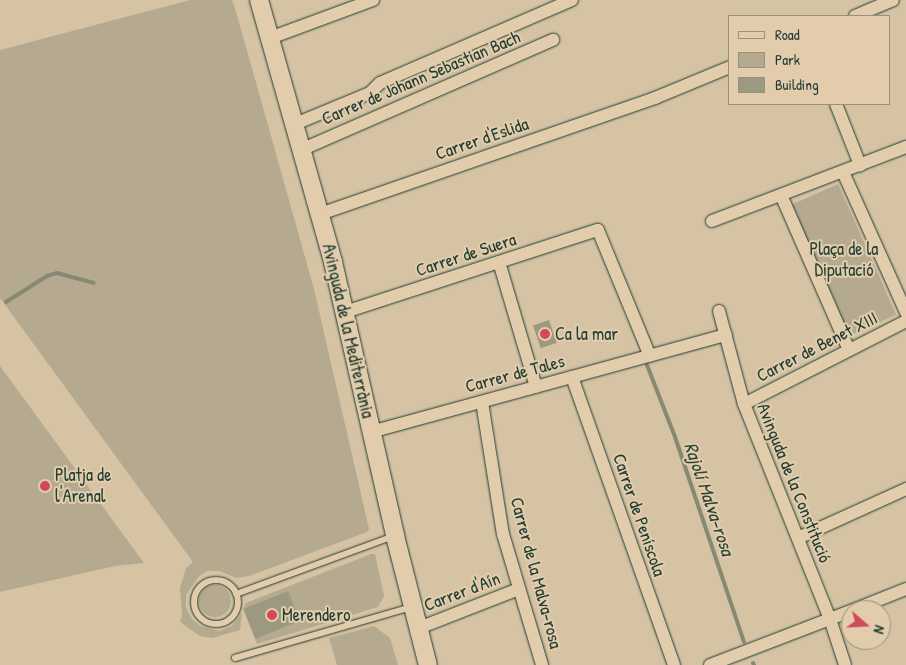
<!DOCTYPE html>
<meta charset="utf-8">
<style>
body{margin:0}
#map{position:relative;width:906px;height:665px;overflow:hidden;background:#d6c3a4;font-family:"Patrick Hand",sans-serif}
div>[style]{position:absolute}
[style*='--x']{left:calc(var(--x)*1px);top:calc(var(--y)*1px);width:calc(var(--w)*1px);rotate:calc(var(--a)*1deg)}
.green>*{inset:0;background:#b5aa8f;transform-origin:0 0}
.round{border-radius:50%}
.stream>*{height:4px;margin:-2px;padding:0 2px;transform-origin:2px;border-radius:2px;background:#868973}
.building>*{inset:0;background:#9d9981;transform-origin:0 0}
.roads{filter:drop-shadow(0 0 1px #1f3d34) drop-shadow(0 0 1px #1f3d34)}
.lane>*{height:6px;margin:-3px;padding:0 3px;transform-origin:3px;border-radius:3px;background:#e2ccab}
.lane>.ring{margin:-3px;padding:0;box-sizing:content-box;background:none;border:6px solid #e2ccab;border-radius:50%}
.street>*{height:12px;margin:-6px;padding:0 6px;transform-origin:6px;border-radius:6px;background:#e2ccab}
.secondary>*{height:18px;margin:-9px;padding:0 9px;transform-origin:9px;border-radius:9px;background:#e2ccab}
.dots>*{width:14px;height:14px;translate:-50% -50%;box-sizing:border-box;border:2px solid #e2ccab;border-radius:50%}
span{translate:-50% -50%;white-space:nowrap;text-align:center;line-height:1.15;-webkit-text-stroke:4px #e2ccab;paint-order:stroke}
.street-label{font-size:18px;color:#1f3d34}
.park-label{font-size:18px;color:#264239}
.poi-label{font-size:18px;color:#1f3d34}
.left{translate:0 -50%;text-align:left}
.water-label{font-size:19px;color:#29453a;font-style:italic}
.legend{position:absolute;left:728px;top:15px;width:162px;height:90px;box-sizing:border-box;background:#e2ccab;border:1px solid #94937b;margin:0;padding:6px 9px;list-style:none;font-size:15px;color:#1f3d34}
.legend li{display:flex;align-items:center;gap:10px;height:25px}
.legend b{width:25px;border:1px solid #94937b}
.north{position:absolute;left:841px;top:600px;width:50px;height:50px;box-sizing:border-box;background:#e2ccab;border:1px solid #94937b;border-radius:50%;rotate:109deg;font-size:14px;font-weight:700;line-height:20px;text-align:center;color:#1f3d34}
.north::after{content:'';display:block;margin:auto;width:18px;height:22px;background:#d1495b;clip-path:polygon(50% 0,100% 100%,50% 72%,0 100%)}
</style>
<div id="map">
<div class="green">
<div style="clip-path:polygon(190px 0,232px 0,235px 8px,314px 289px,369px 529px,367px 532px,249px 576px,237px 578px,219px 571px,208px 571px,199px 576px,186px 595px,186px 608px,192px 619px,200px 626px,219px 631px,232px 626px,242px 613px,240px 630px,212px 638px,200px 636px,180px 622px,182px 616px,180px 588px,186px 568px,193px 562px,0 298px,0 50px)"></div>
<div style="left:838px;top:184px;width:143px;height:51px;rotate:66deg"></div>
<div style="clip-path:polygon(0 366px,144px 563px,115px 566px,0 592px)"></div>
<div style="clip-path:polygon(371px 554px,375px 554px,384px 596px,378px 607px,257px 644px,243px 609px,246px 603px)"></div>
<div class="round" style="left:199px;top:585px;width:32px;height:32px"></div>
<div style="clip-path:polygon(374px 626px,390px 638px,398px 665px,337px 665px,329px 638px)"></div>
</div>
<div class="stream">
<div style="--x:6;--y:302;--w:49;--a:-32.4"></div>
<div style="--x:47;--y:276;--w:10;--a:-17"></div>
<div style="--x:57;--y:273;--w:38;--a:15"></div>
<div style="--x:647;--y:365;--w:77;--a:68.7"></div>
<div style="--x:675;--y:437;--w:216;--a:71.4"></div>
<div style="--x:753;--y:663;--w:2;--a:63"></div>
</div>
<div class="building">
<div style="left:549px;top:320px;width:24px;height:17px;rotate:71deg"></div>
<div style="left:288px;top:591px;width:32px;height:48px;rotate:68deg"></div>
</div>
<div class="roads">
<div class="lane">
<div class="ring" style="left:194px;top:580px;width:38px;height:38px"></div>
<div style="--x:236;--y:594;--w:168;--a:-20.2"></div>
<div style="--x:235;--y:658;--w:184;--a:-16.1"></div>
</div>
<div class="street">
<div style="--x:855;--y:16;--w:41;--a:-22.8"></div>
<div style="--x:270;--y:38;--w:110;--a:-20.3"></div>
<div style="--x:836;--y:104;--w:66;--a:68.5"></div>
<div style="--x:295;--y:124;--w:81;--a:-22.5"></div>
<div style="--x:370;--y:93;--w:14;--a:-45"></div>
<div style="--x:380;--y:83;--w:209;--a:-23.4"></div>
<div style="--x:303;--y:149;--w:273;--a:-23.6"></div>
<div style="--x:843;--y:172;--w:154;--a:65.8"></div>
<div style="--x:781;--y:195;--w:169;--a:66.3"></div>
<div style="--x:320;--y:214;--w:355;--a:-19.1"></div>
<div style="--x:655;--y:98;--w:81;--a:-22.5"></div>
<div style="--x:712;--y:221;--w:208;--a:-20.9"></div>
<div style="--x:499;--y:262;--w:130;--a:73.5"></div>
<div style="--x:719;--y:311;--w:96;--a:75"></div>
<div style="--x:744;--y:404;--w:232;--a:68.2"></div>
<div style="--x:830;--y:619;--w:48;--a:71.9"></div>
<div style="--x:345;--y:312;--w:266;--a:-18"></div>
<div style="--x:598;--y:230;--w:136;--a:67.6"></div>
<div style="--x:572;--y:377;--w:306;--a:70.5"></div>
<div style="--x:482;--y:402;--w:134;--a:81"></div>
<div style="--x:503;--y:534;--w:137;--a:73.4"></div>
<div style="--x:744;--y:404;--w:182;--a:-27.1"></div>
<div style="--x:371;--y:432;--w:368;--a:-15.3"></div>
<div style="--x:798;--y:538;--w:119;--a:-24.4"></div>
<div style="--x:853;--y:610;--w:57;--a:-21.6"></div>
<div style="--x:419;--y:628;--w:107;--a:-21.3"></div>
<div style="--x:710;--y:665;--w:151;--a:-21"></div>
</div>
<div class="secondary">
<div style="--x:259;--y:0;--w:272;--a:74.2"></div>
<div style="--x:333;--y:262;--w:281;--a:77.2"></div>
<div style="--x:395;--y:536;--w:133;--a:75.7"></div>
</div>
</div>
<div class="dots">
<div style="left:545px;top:334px;background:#d1495b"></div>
<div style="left:45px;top:486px;background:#d1495b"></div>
<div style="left:272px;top:615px;background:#d1495b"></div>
</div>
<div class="street-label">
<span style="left:421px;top:78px;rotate:-23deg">Carrer de Johann Sebastian Bach</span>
<span style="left:482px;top:139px;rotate:-19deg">Carrer d'Eslida</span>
<span style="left:466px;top:255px;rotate:-18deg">Carrer de Suera</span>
<span style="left:348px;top:331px;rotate:77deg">Avinguda de la Mediterrània</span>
<span style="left:817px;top:347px;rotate:-27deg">Carrer de Benet XIII</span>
<span style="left:515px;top:374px;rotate:-15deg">Carrer de Tales</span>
<span style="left:794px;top:483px;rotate:68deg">Avinguda de la Constitució</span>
<span style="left:639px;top:515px;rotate:71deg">Carrer de Peníscola</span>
<span style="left:536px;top:573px;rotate:75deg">Carrer de la Malva-rosa</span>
<span style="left:462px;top:592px;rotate:-21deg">Carrer d'Aín</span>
</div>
<div class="park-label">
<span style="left:844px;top:260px">Plaça de la<br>Diputació</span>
</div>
<div class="poi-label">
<span class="left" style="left:555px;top:334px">Ca la mar</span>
<span class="left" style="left:55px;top:486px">Platja de<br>l'Arenal</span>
<span class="left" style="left:282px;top:615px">Merendero</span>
</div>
<div class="water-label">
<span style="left:709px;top:499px;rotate:71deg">Rajolí Malva-rosa</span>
</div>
<ul class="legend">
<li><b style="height:6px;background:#e2ccab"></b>Road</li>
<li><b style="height:14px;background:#b5aa8f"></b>Park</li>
<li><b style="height:14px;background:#9d9981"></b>Building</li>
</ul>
<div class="north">N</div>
</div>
